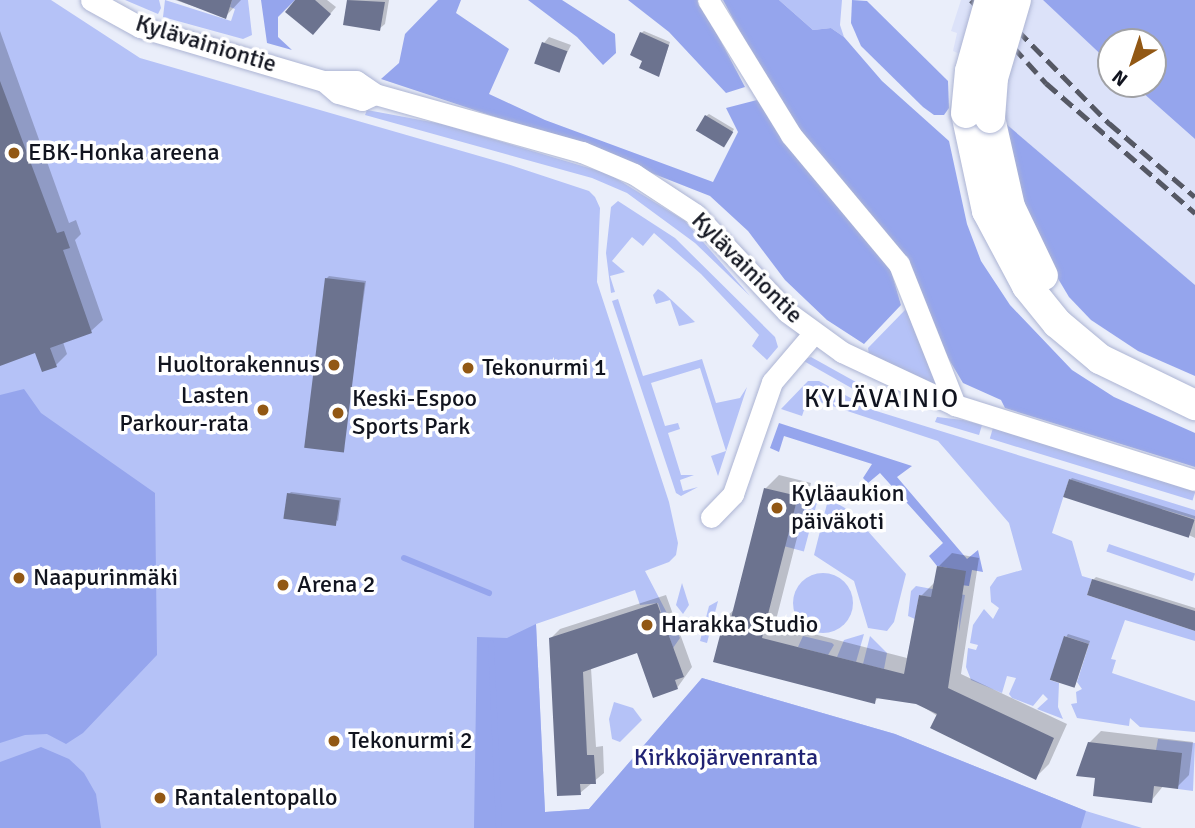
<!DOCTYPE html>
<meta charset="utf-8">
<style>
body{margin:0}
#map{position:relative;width:1195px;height:828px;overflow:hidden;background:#eaeefa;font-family:Signika,sans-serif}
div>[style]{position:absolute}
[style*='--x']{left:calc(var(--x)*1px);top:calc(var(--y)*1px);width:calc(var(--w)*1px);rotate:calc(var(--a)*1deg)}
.built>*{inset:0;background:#dce2f9}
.green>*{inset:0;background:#b5c2f7;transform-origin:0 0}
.round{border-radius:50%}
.forest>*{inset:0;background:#95a5ed}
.shadow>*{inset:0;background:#0003}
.stream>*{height:6px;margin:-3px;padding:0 3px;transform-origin:3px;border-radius:3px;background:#95a5ed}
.building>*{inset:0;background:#6c738f;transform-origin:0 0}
.roads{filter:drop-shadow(0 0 2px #acb4d3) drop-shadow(0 0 2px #acb4d3)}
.minor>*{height:21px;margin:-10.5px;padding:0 10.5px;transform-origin:10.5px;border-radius:10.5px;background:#fff}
.secondary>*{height:30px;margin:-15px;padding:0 15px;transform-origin:15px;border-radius:15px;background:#fff}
.rail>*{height:5px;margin-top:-2.5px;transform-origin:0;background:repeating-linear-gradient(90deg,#555864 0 14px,transparent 0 21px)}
.bridges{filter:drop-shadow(0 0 2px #acb4d3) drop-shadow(0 0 2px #acb4d3)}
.secondary-bridge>*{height:30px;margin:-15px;padding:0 15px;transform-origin:15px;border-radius:15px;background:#fff}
.dots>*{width:19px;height:19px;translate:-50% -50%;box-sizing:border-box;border:4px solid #fff;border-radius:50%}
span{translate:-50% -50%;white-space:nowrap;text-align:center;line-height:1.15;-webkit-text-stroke:7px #fff;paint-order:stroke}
.street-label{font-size:24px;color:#11141f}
.poi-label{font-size:24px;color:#11141f}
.left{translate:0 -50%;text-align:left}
.right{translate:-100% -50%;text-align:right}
.park-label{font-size:24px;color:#202273}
.neighbourhood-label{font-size:26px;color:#11141f;letter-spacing:2px}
.north{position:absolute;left:1097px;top:28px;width:70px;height:70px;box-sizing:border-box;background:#fff;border:2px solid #a0a1a5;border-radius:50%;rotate:219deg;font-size:19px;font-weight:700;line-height:28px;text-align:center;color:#11141f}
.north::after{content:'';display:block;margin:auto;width:24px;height:32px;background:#925814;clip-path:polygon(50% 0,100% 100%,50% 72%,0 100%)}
</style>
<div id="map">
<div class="built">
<div style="clip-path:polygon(961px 0,1008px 0,1024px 19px,1032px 0,1043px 0,1111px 64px,1111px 84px,1133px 84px,1195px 139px,1195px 285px,1005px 123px,1008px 77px,953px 51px,957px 33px,951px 31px)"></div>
</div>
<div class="green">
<div style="clip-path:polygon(0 0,51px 0,140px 58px,507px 164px,589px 191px,595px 197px,600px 208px,597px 282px,669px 502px,678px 543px,676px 555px,669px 562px,645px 571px,680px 638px,673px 648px,658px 603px,640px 605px,635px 590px,536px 624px,545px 812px,589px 809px,702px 678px,895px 734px,1086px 811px,1142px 828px,0 828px)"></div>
<div style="clip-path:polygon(125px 0,159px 0,161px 8px,158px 14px)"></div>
<div style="clip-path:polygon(165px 0,231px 21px,235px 9px,230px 7px,232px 0,248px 0,252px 35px,243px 39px,163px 17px)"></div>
<div style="clip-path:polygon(779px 0,842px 0,840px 25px,844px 37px,831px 28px,813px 30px)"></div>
<div style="clip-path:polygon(367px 110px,442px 124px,609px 174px,685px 221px,750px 296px,695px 243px,627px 193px,592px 178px,365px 115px)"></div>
<div style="clip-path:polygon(618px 201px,675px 238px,775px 337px,778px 347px,767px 360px,752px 346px,759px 335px,701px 274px,654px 233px,643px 246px,632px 237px,612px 261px,625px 272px,610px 276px,615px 292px,611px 293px,606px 253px,611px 207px)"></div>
<div style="clip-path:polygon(658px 289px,663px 292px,695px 322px,679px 326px,670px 300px,656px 304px,653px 295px)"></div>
<div style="clip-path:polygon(618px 299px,643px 376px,702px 359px,716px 403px,740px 398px,747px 387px,718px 476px,711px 456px,726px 451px,700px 368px,651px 383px,665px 426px,678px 423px,680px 429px,668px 433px,681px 475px,694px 475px,680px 480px,683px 491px,698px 487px,681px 496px,676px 493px,612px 301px)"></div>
<div style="clip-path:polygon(906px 309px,937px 386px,869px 355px,868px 348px)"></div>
<div style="clip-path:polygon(811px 357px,872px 391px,869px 398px,802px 360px)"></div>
<div style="clip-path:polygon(808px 381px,819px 381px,873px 410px,1195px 510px,1195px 519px,1162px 509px,1156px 527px,1144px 523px,1149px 505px,1069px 479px,1052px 533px,1072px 541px,1082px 576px,1092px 579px,1087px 595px,1195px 631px,1195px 641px,1125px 620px,1111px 659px,1116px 660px,1112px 673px,1195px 701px,1195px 732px,1140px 727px,1130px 718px,1129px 726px,1077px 718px,1071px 704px,1077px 703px,1076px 692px,1082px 689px,1077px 682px,1089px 644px,1065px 636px,1050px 680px,1059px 683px,1058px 707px,1063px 719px,1037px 709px,1048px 699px,1043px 694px,1033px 706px,1012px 698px,1009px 694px,1016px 678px,1007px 676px,1002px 693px,971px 680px,966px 667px,968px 648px,976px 650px,978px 645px,970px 643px,973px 625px,984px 609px,993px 619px,999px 608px,991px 602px,990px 587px,997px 577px,1022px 570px,1009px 523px,938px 441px,808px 398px,802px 416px,781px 409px)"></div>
<div style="clip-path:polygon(937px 417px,963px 420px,982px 425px,979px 435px,935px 422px)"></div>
<div style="left:993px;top:428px;width:212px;height:11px;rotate:17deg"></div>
<div style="clip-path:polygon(832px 484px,839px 487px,833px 501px,850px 511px,906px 574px,894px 622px,887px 631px,868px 628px,854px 581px,814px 555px)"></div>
<div style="left:798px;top:496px;width:20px;height:52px;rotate:15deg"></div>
<div style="left:1109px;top:544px;width:91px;height:8px;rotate:19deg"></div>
<div class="round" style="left:793px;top:573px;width:60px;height:60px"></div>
<div style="clip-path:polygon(682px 583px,689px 605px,683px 614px,676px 605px)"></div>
<div style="clip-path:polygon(916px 586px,965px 595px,959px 632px,960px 602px,919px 595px,915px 619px,908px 616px,911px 591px)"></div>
<div style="clip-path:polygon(718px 601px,707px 643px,700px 641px,709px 606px)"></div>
<div style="clip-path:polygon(864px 634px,856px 662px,837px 657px,844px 640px)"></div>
<div style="clip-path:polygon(803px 636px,832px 643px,834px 645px,828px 655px,798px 647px)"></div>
<div style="clip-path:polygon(870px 636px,887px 653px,884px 669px,863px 664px)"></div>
<div style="clip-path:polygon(614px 702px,633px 708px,642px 720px,620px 742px,612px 739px,609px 719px)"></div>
<div style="clip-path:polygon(1158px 739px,1195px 743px,1193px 791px,1178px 789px,1156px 750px)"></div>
</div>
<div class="forest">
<div style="clip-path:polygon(261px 0,295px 0,278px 17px,278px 37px,292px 50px,267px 43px)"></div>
<div style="clip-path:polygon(438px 0,461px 0,456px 13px,509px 49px,489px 94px,545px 120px,713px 182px,738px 132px,726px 108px,757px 100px,888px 261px,901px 305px,864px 344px,827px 320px,785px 280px,748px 231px,710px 196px,583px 146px,381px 79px,399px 63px,405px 34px)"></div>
<div style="clip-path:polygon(528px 0,562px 0,615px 34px,616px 53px,603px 65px,577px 37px)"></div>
<div style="clip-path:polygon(628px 0,699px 0,745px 87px,726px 93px,669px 32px)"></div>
<div style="clip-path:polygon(723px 0,779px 0,813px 30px,831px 28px,844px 37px,882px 81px,949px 141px,967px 224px,981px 261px,1010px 305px,1072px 370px,1114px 397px,1195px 433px,1195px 467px,1005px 408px,1001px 400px,963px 383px,856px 203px,778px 102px)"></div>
<div style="clip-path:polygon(852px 0,867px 1px,948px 81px,949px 108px,944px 115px,934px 115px,923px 107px,861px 46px,851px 23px)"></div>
<div style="clip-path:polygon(1043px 0,1195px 0,1195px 139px,1133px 84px,1153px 84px,1153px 42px,1111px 42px,1111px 64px)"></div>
<div style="clip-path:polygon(1005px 123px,1195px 285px,1195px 376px,1138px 351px,1091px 320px,1069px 297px,1026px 225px)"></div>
<div style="clip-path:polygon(24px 389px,41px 413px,155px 493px,157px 655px,83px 733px,66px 744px,47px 734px,25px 735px,0 743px,0 395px)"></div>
<div style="clip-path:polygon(779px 423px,912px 466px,897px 477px,967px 559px,978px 550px,983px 572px,972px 570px,969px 586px,946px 583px,948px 568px,937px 566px,929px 556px,943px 543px,880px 473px,868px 483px,863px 478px,872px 464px,784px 436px,779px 452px,770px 448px)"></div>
<div style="clip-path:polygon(536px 624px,545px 812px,589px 809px,702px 678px,895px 734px,1086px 811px,1081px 828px,474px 828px,477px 637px,507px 638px)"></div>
<div style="clip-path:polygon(41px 747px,69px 759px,84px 773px,96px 794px,101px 828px,0 828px,0 762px)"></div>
</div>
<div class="shadow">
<div style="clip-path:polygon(175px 0,241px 0,225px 17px)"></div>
<div style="clip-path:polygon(298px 0,327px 0,336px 7px,319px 27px)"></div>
<div style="clip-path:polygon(349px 0,389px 0,385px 24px,379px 29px,345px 24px)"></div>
<div style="clip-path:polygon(0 31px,69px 223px,76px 220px,81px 234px,75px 240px,103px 320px,91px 331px,63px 342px,67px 354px,56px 365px,37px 351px,0 364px)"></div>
<div style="clip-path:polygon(644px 31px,670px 42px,659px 75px,641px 33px)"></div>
<div style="clip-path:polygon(549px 37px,571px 45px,558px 71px,544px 43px)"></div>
<div style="clip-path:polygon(709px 114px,734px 129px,726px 143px,706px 116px)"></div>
<div style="clip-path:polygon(329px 276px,366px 281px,342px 451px,327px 278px)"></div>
<div style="clip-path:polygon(779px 475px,811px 483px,775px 624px,907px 658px,921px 596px,936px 581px,938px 567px,952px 553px,979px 558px,961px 674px,1067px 724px,1049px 764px,1035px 778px,917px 703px,879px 697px,874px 702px,715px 661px,726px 617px,735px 609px,765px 489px)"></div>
<div style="clip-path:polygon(1072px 478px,1195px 516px,1195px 538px,1070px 480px)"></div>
<div style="clip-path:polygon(291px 492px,341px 498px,338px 521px,289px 494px)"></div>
<div style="clip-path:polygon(1096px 577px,1195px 608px,1195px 629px,1093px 580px)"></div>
<div style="clip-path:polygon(666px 595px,692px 667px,677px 688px,638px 651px,591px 668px,596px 747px,603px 746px,604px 773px,580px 793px,551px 638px,560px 629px)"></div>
<div style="clip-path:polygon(1068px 634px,1090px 641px,1075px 686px,1066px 637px)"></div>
<div style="clip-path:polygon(1101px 731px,1193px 742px,1189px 775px,1177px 787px,1164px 785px,1151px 801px,1097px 777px,1089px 743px)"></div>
</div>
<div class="stream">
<div style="--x:404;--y:558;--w:92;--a:22.4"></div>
<div style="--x:491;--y:643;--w:185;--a:87.5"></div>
</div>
<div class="building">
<div style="clip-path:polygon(177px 0,232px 0,226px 19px)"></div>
<div style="clip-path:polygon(295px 0,315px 0,331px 14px,313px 35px,285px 12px)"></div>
<div style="clip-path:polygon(347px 0,385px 2px,380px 31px,343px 25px)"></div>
<div style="clip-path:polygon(640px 32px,669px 45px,659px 77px,639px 68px,642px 61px,630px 55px)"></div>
<div style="left:542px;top:42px;width:27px;height:23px;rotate:20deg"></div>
<div style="clip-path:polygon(0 81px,57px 233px,64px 231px,70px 248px,63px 250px,92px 333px,50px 348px,57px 367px,42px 372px,35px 353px,0 366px)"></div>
<div style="left:705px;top:115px;width:33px;height:18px;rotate:31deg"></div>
<div style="left:325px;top:278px;width:40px;height:171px;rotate:7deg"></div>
<div style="left:1069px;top:479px;width:132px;height:19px;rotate:18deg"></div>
<div style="clip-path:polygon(764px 488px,798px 496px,762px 638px,904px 674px,919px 595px,931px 597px,937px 566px,966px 571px,948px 688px,1054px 738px,1036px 780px,930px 728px,937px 714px,916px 704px,876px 698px,875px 704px,713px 662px,725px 616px,731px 618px)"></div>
<div style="left:287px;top:493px;width:53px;height:26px;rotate:8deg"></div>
<div style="clip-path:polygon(1092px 579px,1195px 611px,1195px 631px,1087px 595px)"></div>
<div style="clip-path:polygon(657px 603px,684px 677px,675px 680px,678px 689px,653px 698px,637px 653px,583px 672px,587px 755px,594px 755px,596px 784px,580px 784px,581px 795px,557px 796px,549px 638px)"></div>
<div style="left:1064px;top:636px;width:26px;height:46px;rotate:18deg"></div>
<div style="clip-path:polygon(1088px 742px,1182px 753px,1178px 789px,1154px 786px,1152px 803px,1093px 796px,1095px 778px,1076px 776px)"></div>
</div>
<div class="roads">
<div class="minor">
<div style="--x:91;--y:0;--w:56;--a:28.9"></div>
<div style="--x:140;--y:27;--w:192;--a:16.4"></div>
<div style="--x:324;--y:81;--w:32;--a:0"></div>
<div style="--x:356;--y:81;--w:23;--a:34"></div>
<div style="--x:375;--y:94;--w:215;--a:15.7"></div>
<div style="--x:582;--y:152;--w:56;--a:22.9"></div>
<div style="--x:634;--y:174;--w:73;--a:33.3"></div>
<div style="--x:695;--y:214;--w:134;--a:46.8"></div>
<div style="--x:787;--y:312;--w:68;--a:36"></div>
<div style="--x:842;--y:352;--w:125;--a:25.1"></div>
<div style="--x:955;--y:405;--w:251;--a:17.4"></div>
<div style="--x:708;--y:0;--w:158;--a:58.4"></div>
<div style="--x:791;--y:135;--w:168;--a:50.1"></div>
<div style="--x:899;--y:264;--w:152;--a:68.3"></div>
<div style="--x:324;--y:81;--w:18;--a:41"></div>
<div style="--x:338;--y:93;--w:25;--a:16"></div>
<div style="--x:362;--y:100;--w:14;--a:-25"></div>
<div style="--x:711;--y:517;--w:32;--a:-46"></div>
<div style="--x:733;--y:494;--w:119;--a:-70.8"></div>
<div style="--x:772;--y:382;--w:63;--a:-49.5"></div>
</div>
<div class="secondary">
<div style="--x:966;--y:113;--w:100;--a:77.9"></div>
<div style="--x:987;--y:211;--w:85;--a:61.9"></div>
<div style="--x:1027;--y:286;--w:48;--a:51"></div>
<div style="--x:1057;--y:323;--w:56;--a:39.9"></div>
<div style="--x:1100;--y:359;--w:106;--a:25.8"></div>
<div style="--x:990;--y:118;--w:91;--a:77.3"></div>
<div style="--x:1010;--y:207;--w:76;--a:64.4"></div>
</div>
</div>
<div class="rail">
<div style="--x:971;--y:0;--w:112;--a:47.9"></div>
<div style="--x:1046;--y:83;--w:198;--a:41.1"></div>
<div style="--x:988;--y:0;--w:173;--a:45.5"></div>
<div style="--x:1109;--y:123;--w:113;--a:40.7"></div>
</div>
<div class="bridges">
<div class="secondary-bridge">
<div style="--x:966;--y:113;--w:42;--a:-84.6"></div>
<div style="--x:970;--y:71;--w:74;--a:-74.3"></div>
<div style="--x:990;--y:118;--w:40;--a:-85.7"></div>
<div style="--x:993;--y:78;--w:81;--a:-73.6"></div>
</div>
</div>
<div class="dots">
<div style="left:14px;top:153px;background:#925814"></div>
<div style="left:334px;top:365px;background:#925814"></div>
<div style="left:468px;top:368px;background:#925814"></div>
<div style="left:263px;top:410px;background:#925814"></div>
<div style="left:338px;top:413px;background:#925814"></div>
<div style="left:777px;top:508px;background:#925814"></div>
<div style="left:19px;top:578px;background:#925814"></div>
<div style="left:283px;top:585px;background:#925814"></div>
<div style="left:647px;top:625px;background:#925814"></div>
<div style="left:334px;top:741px;background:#925814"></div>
<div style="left:160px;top:798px;background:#925814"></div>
</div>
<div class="street-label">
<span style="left:206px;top:44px;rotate:17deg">Kylävainiontie</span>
<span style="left:747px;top:268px;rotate:45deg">Kylävainiontie</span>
</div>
<div class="poi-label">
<span class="left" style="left:28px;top:153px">EBK-Honka areena</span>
<span class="right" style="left:320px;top:365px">Huoltorakennus</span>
<span class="left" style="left:482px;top:368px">Tekonurmi 1</span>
<span class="right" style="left:249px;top:410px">Lasten<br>Parkour-rata</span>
<span class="left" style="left:352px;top:413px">Keski-Espoo<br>Sports Park</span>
<span class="left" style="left:791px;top:508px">Kyläaukion<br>päiväkoti</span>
<span class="left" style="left:33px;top:578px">Naapurinmäki</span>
<span class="left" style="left:297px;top:585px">Arena 2</span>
<span class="left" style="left:661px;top:625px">Harakka Studio</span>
<span class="left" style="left:348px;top:741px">Tekonurmi 2</span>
<span class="left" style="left:174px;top:798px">Rantalentopallo</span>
</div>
<div class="park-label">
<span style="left:726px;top:758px">Kirkkojärvenranta</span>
</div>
<div class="neighbourhood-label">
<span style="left:882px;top:400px">KYLÄVAINIO</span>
</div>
<div class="north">N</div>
</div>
